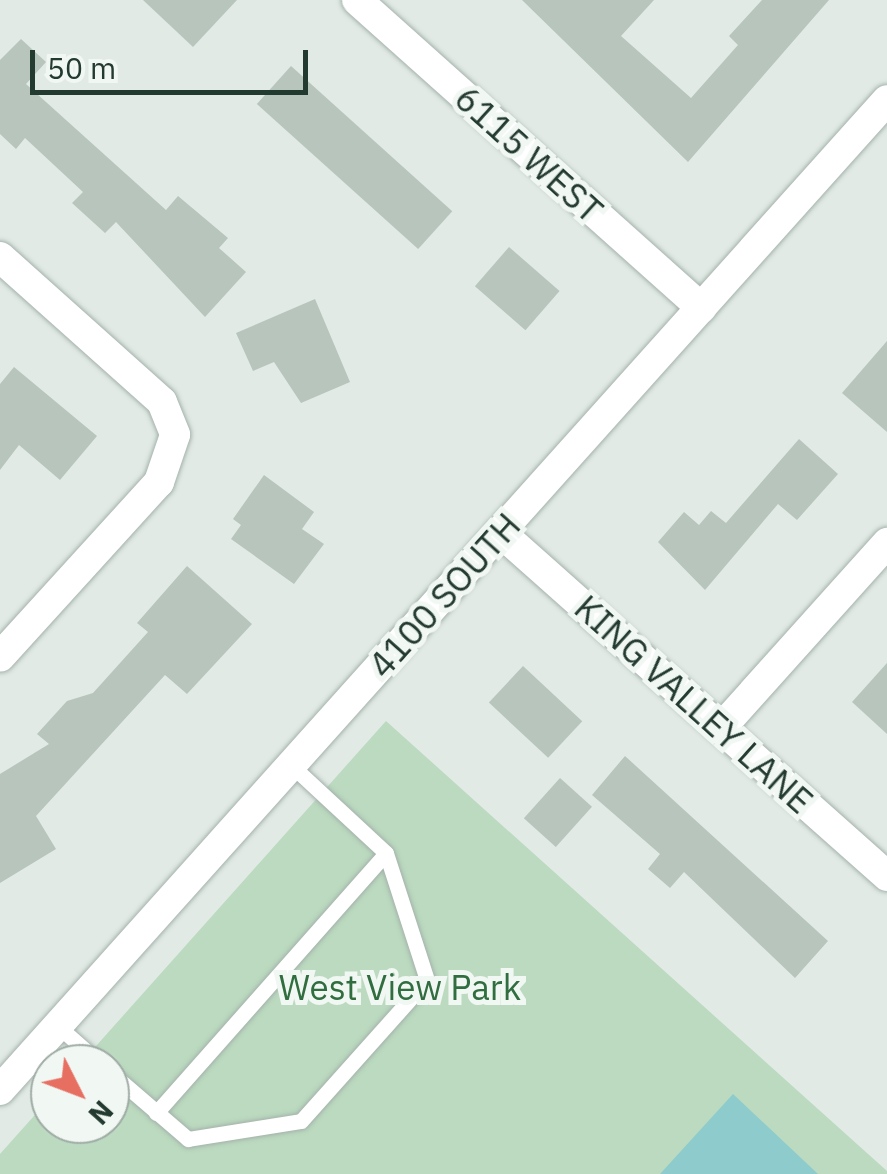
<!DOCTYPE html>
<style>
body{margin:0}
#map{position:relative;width:887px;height:1174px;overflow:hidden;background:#e1eae5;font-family:"IBM Plex Sans",sans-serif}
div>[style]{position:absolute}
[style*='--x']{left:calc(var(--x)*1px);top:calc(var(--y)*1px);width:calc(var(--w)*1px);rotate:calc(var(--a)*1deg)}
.green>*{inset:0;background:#bbdabf}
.water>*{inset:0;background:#8dcbcc}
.building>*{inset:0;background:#b7c5bd;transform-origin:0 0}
.roads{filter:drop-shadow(0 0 2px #a4b2ab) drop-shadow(0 0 2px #a4b2ab)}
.lane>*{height:15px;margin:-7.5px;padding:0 7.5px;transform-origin:7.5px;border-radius:7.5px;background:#fff}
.street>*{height:30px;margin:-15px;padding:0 15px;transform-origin:15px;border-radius:15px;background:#fff}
.secondary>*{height:30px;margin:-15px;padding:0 15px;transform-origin:15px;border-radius:15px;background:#fff}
span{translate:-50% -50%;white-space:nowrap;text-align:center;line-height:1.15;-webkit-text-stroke:10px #f1f7f3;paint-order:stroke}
.street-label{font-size:35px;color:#233a30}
.park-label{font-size:35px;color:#306d3f}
.north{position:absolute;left:30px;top:1044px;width:100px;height:100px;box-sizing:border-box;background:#f1f7f3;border:2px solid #9faba5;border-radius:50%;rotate:132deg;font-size:28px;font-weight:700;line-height:40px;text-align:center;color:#233a30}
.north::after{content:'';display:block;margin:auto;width:35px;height:45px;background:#e76f62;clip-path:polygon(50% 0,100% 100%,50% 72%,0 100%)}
.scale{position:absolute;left:30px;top:50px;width:278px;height:45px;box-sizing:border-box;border:5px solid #233a30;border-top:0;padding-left:12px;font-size:30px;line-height:35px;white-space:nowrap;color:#233a30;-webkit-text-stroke:8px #f1f7f3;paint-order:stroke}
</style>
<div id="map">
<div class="green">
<div style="clip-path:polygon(386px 721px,887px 1171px,887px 1174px,0 1174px,0 1154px,50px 1098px,50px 1124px,110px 1124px,110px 1064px,80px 1064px)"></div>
</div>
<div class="water">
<div style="clip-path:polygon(733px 1094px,818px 1174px,660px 1174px)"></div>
</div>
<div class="building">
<div style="clip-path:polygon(143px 0,237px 0,193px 47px)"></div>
<div style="clip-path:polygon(522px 0,654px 0,621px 36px,691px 98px,738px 45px,729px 36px,762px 0,829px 0,688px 162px)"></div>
<div style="clip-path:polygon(21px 39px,46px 62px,26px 84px,166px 210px,178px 196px,228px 238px,219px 248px,246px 272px,205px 317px,116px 222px,105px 233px,72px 203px,83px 192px,25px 138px,16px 149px,0 134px,0 60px)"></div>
<div style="left:291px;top:66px;width:217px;height:51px;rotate:42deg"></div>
<div style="left:509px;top:247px;width:67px;height:52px;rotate:41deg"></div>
<div style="clip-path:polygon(315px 299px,350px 382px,301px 403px,274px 362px,253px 371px,236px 333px)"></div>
<div style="clip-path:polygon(887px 341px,887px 432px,842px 393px)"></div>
<div style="clip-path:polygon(14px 367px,97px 436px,60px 480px,19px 445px,0 470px,0 384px)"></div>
<div style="clip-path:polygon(799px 439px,838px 474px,797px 520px,778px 504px,705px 590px,658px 542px,684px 512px,699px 525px,711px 511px,726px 523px)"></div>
<div style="clip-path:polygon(264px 475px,314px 512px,302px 529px,324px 544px,294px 584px,231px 539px,241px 525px,233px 519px)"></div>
<div style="clip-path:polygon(187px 566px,252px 624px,187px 694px,165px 675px,36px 816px,56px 849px,0 883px,0 774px,49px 744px,37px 734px,67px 701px,93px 693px,148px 632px,137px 623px)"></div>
<div style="clip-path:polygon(887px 663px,887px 734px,852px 702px)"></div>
<div style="left:523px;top:666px;width:81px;height:50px;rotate:43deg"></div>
<div style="clip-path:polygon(625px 756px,828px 941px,795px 978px,684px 872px,670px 888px,648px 869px,660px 854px,592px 795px)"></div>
<div style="left:560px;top:778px;width:43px;height:54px;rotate:42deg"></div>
</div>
<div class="roads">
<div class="lane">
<div style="--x:58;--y:1026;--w:57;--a:41.5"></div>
<div style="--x:110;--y:1072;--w:103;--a:40.7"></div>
<div style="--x:188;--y:1139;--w:114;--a:-9.1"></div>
<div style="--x:301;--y:1121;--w:189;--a:-48.2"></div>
<div style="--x:427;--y:980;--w:133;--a:-107.9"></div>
<div style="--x:386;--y:853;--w:129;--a:-137.2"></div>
<div style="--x:156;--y:1113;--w:347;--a:-48.5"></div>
</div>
<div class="street">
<div style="--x:357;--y:0;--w:462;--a:41.8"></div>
<div style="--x:0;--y:257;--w:217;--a:41.8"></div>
<div style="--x:162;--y:402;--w:35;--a:68"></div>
<div style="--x:175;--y:435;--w:50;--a:108.8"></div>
<div style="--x:159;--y:482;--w:236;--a:132.3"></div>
<div style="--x:500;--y:532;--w:518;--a:41.63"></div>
<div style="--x:721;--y:728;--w:249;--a:-48.1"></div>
</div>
<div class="secondary">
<div style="--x:0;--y:1090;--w:1329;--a:-48.14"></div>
</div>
</div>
<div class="street-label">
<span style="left:529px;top:154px;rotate:42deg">6115 WEST</span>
<span style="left:444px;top:595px;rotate:-48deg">4100 SOUTH</span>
<span style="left:694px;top:704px;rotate:42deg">KING VALLEY LANE</span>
</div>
<div class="park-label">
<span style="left:400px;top:987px">West View Park</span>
</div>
<div class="north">N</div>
<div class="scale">50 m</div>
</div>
